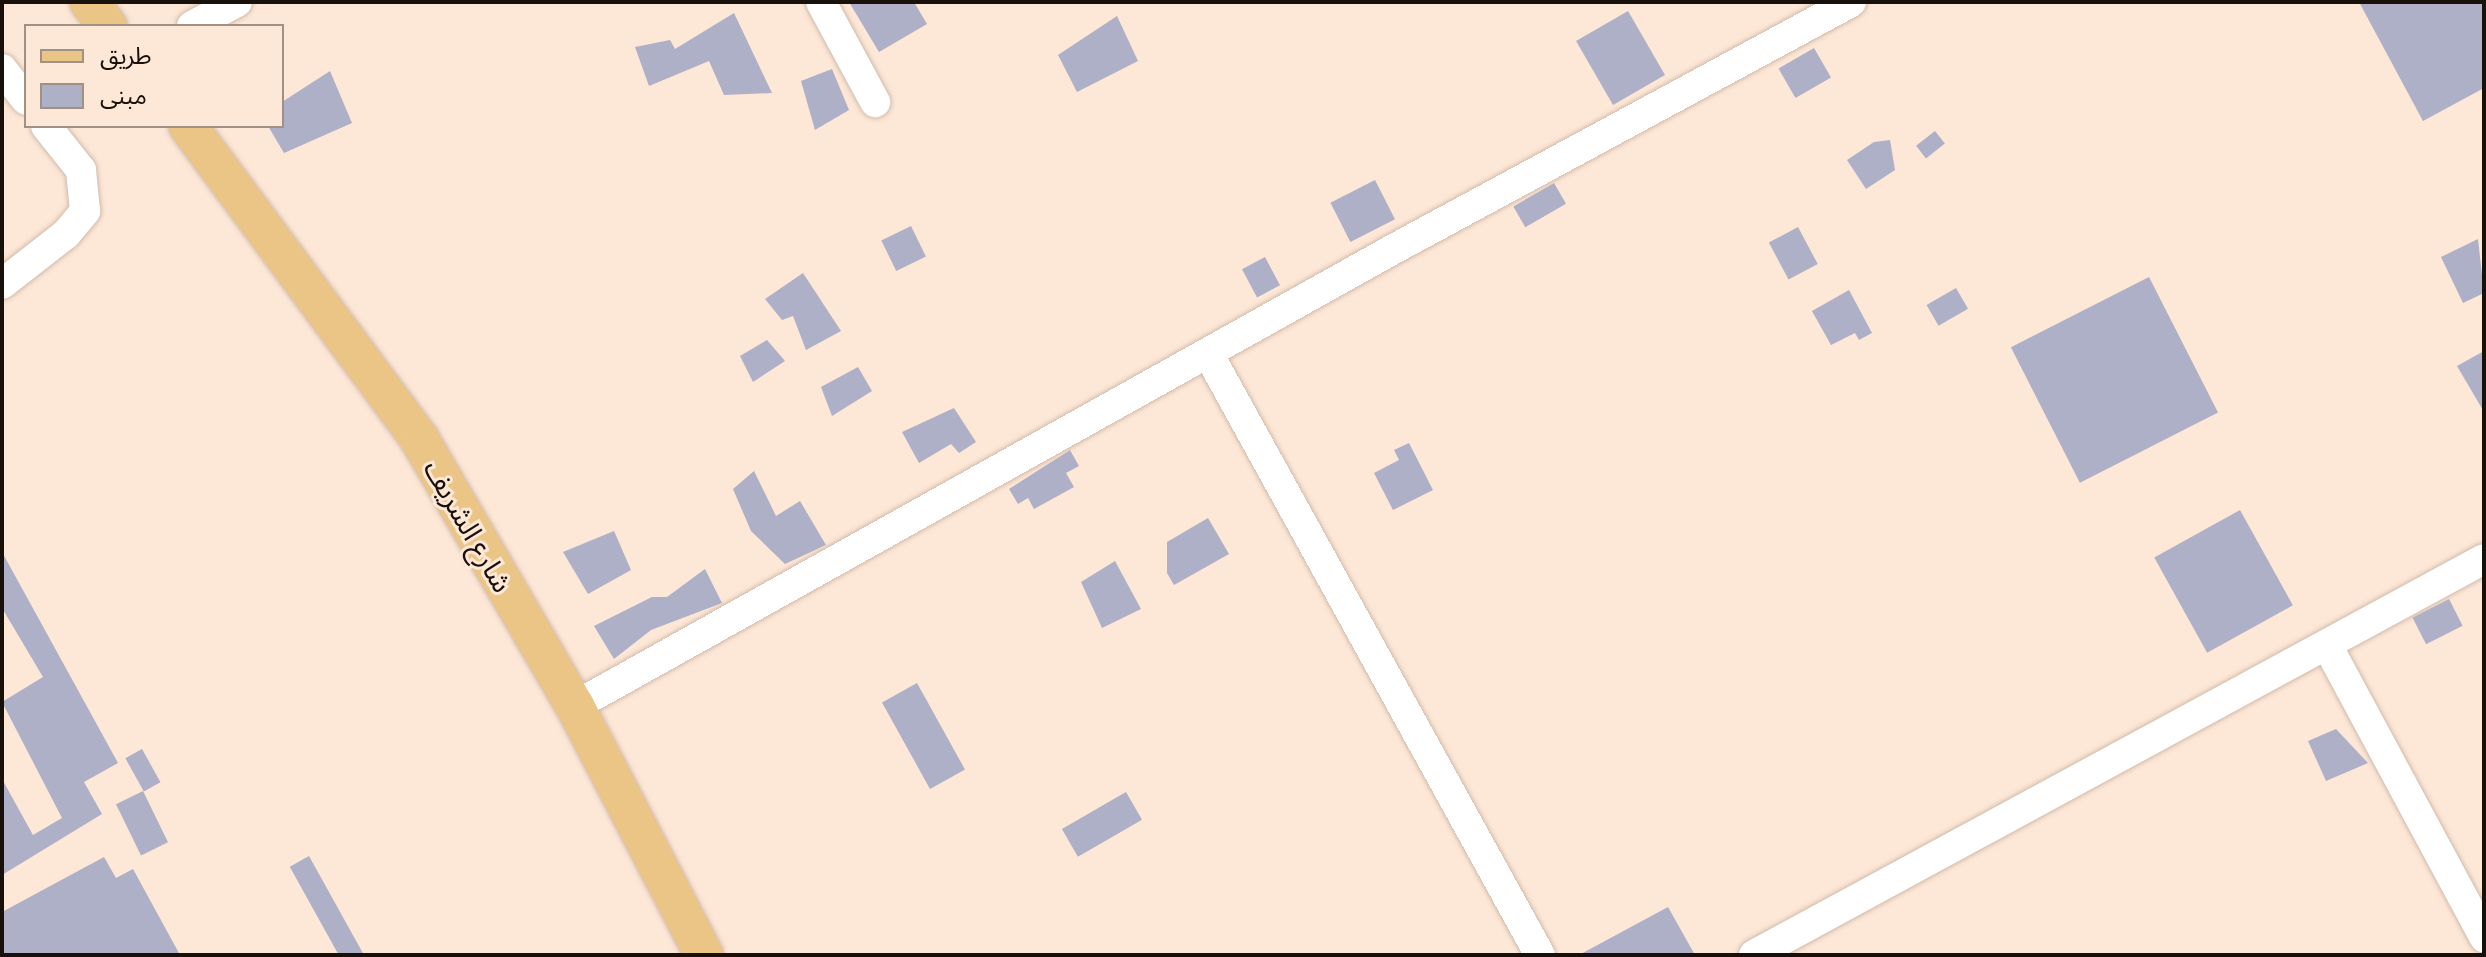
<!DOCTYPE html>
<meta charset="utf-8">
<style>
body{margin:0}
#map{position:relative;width:2486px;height:957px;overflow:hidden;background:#fde7d6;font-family:Literata,"Noto Sans Arabic",serif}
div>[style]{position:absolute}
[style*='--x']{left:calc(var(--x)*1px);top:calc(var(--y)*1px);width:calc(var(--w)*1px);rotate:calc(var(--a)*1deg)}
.building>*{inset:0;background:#adb0c7;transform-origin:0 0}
.roads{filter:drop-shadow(0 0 2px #d1bbab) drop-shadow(0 0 2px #d1bbab)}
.minor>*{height:30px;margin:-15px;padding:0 15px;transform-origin:15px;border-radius:15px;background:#fff}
.major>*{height:38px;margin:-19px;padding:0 19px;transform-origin:19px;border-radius:19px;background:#ebc586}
span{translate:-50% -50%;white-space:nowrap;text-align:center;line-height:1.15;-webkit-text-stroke:6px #fde7d6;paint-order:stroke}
.street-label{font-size:28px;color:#18100b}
.frame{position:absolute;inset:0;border:4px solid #18100b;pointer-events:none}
.legend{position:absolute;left:24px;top:24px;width:260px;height:104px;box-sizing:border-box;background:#fde7d6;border:2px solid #a19185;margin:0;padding:10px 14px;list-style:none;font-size:24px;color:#18100b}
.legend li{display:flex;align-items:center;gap:16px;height:40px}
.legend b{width:40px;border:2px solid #a19185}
</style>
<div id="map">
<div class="building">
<div style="clip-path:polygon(849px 2px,914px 2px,927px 24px,879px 52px)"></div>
<div style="clip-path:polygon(2359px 2px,2484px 2px,2484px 88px,2423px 121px)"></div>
<div style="left:1628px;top:11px;width:74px;height:60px;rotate:60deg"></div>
<div style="clip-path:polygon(734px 13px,772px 93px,724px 95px,709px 61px,649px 86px,635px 47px,670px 40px,675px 49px)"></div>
<div style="clip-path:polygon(1117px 16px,1138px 61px,1077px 92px,1058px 55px)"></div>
<div style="left:1814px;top:48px;width:34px;height:41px;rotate:60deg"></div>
<div style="clip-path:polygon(832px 69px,849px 110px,815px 130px,801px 81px)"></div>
<div style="clip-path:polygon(330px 71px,352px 123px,284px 153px,268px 126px,282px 126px,282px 102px)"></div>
<div style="left:1935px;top:131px;width:16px;height:24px;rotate:52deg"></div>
<div style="clip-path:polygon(1890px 140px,1895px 170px,1866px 189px,1847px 160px,1874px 142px)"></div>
<div style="left:1375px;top:180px;width:44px;height:50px;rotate:63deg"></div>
<div style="left:1554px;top:183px;width:24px;height:47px;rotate:60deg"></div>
<div style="left:911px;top:226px;width:34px;height:33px;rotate:64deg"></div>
<div style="left:1798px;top:227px;width:42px;height:33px;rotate:62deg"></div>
<div style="clip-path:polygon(2478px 239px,2484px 293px,2463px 303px,2441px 257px)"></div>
<div style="left:1265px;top:257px;width:32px;height:26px;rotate:62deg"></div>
<div style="clip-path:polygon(803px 273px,841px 331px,806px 350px,793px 316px,782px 320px,765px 299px)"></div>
<div style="left:2149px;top:277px;width:152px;height:155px;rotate:63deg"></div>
<div style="left:1956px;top:288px;width:24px;height:34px;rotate:60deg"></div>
<div style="clip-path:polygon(1849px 290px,1872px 333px,1859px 340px,1855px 333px,1831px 345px,1812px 311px)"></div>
<div style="clip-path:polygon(767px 340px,785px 361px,753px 382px,740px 356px)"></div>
<div style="clip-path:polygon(2484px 351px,2484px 412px,2457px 366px)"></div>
<div style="clip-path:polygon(858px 367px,872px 391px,832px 416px,821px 387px)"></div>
<div style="clip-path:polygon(954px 408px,976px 442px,959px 453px,951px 444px,919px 463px,902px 432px)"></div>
<div style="clip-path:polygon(1409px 443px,1433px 490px,1393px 510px,1374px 473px,1399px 460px,1394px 450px)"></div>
<div style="clip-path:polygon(1070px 450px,1079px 466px,1066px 473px,1074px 487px,1034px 509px,1028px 498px,1018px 504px,1009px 489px)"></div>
<div style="clip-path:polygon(754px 471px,776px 516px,800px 501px,826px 545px,785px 564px,751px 531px,733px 489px)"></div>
<div style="left:2240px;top:510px;width:109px;height:98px;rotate:61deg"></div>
<div style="clip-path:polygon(1208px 518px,1229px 554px,1174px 585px,1167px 573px,1167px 542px)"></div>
<div style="clip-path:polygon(614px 531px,631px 570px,588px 594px,563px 552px)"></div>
<div style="clip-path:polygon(2px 552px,118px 763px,84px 782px,102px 814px,2px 875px,2px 779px,33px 835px,62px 818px,2px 702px,43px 677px,2px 608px)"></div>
<div style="clip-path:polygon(1115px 561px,1141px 609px,1102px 628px,1081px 582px)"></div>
<div style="clip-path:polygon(705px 569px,722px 603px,651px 630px,614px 659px,594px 626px,652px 597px,667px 597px)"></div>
<div style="left:2449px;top:599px;width:30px;height:41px;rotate:63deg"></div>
<div style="left:917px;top:683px;width:99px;height:40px;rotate:61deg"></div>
<div style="clip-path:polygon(2336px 729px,2368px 763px,2326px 781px,2308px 741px)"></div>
<div style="left:142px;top:749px;width:38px;height:19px;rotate:61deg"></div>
<div style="left:143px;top:791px;width:57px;height:30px;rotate:64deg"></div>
<div style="left:1126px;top:792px;width:32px;height:74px;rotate:60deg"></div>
<div style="left:309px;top:856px;width:113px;height:22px;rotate:61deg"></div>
<div style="clip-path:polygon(104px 857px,116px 878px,133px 869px,180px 955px,2px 955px,2px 912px)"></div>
<div style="clip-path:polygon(1668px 907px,1695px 955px,1579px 955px)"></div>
</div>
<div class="roads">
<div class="minor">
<div style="--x:821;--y:2;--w:114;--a:61.6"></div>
<div style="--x:192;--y:26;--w:51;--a:-28.1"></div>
<div style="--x:2;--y:69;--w:39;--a:52"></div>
<div style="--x:2;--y:284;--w:81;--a:-38"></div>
<div style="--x:66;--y:234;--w:30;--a:-50"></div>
<div style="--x:85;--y:211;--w:41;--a:-95.6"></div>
<div style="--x:81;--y:170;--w:56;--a:-128.5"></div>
<div style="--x:1209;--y:355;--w:685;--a:61.12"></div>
<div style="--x:2327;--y:645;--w:332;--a:61.7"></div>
<div style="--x:575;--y:706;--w:933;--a:-29.17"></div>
<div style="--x:1390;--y:251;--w:524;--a:-28.37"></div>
<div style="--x:1754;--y:955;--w:830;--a:-28.48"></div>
</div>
<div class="major">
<div style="--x:89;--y:2;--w:31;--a:52"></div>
<div style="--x:188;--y:126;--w:390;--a:53.5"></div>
<div style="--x:420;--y:440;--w:308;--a:59.8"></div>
<div style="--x:575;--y:706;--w:280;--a:62.6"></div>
</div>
</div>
<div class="street-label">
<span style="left:470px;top:525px;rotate:60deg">شارع الشريف</span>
</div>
<div class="frame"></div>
<ul class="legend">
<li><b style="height:10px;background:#ebc586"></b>طريق</li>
<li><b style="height:22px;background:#adb0c7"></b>مبنى</li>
</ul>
</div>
